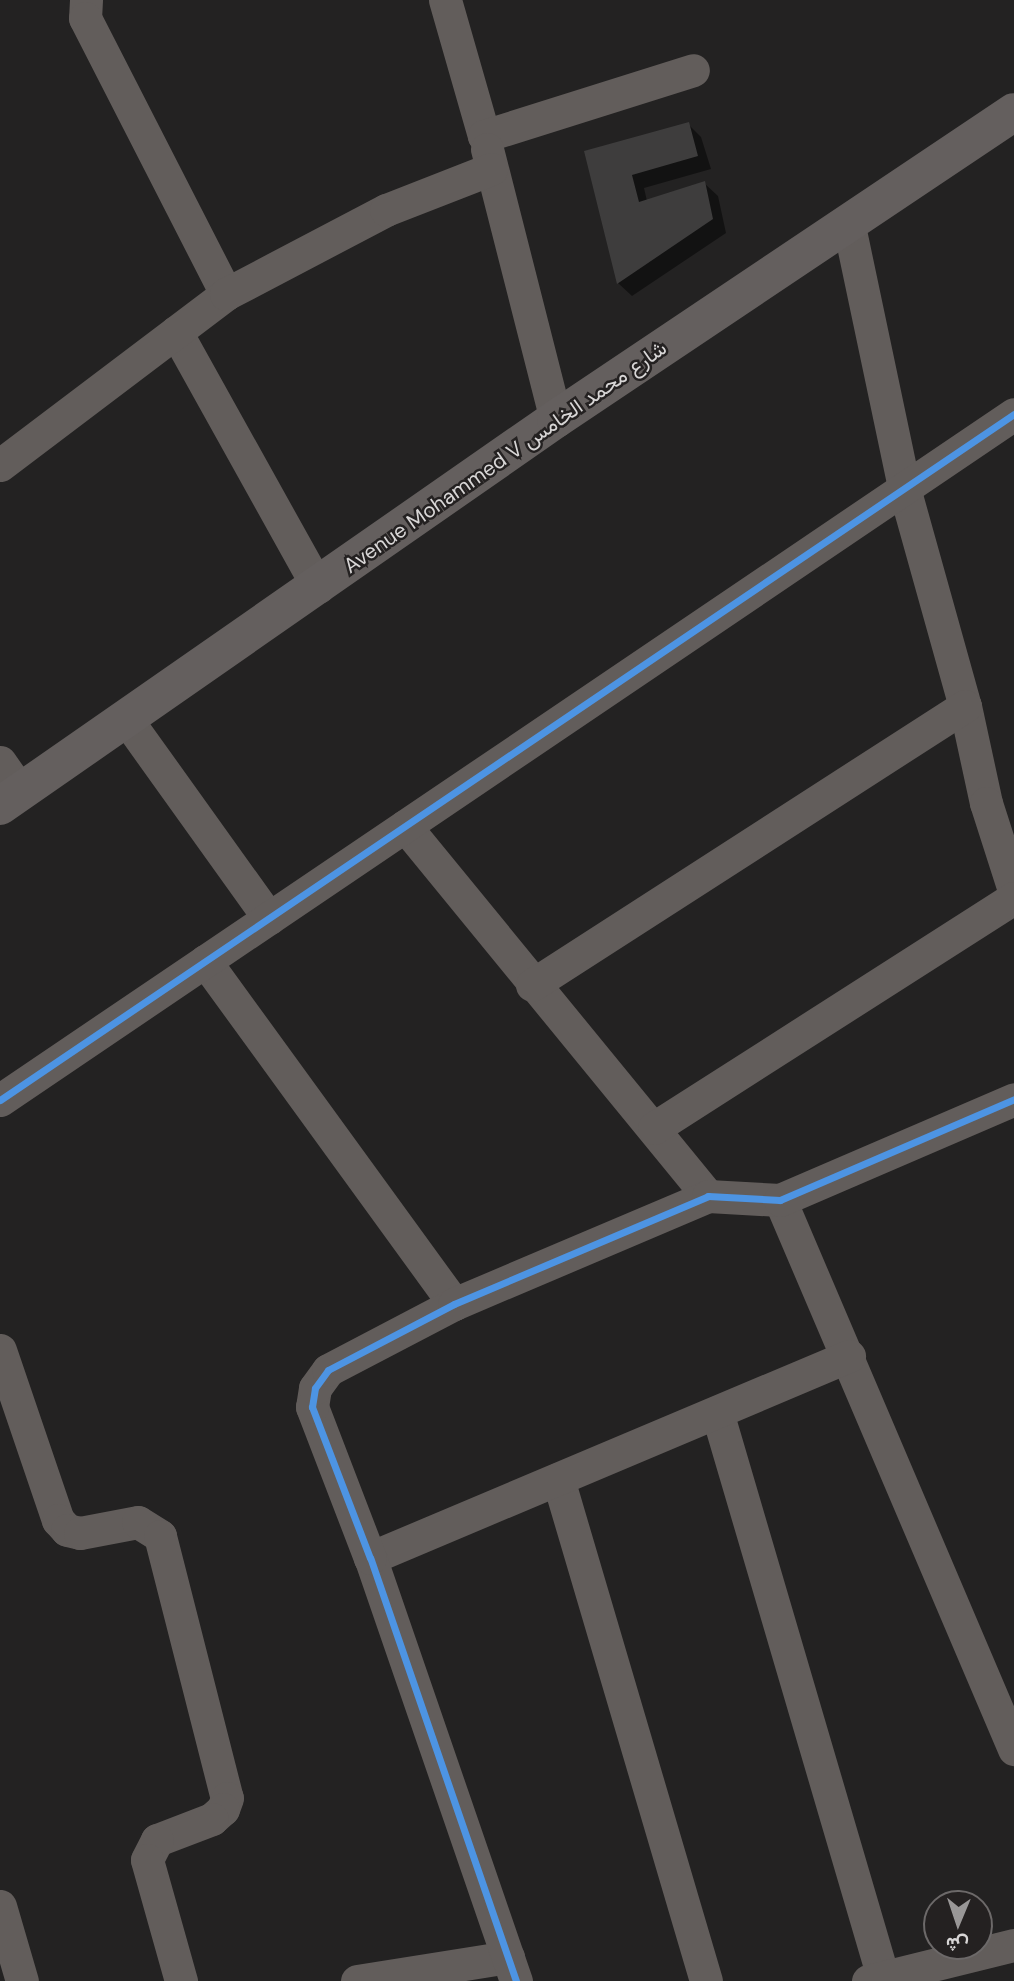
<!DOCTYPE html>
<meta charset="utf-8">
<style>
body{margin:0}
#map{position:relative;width:1014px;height:1981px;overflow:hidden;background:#232222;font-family:"DM Sans",Vazirmatn,sans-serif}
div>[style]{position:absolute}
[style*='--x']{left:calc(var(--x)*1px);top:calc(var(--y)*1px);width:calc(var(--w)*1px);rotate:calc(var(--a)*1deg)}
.shadow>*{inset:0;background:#0007}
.building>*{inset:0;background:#3e3d3d}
.minor>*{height:33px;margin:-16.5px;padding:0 16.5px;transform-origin:16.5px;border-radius:16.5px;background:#625d5b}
.secondary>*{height:38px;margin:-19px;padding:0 19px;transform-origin:19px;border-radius:19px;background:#645f5e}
.cycleway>*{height:7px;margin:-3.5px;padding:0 3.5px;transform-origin:3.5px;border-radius:3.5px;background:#4d94e3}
span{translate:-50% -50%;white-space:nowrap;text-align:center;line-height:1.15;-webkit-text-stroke:5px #242121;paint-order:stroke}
.street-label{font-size:21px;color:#d8d6d6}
.north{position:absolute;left:923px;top:1890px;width:70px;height:70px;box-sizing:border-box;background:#242121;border:2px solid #6c6969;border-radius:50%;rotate:182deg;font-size:19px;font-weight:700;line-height:28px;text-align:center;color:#d8d6d6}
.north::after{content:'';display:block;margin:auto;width:24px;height:32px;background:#999797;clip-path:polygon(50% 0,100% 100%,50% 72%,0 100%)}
</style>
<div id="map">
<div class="shadow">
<div style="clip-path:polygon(688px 124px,701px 137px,711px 169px,644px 188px,647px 201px,704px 183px,718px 196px,726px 233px,632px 296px,618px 283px,586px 152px)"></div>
</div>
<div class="building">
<div style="clip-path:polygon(689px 122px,698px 156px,632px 175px,639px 202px,705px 181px,713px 219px,617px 284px,584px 151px)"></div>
</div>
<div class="minor">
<div style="--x:86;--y:0;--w:18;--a:93"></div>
<div style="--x:85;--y:18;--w:310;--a:62.9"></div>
<div style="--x:445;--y:0;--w:141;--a:74"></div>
<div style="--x:484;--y:136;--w:219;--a:-17.5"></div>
<div style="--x:487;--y:149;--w:279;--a:75.7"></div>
<div style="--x:849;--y:226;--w:268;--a:78.1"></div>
<div style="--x:904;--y:488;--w:226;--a:74.4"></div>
<div style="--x:965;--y:706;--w:99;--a:77.8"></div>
<div style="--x:986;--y:803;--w:91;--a:72.2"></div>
<div style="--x:176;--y:332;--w:292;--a:60.9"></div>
<div style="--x:0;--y:465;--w:283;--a:-37.1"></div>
<div style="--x:226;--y:294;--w:181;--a:-27.7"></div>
<div style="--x:386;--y:210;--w:113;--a:-21.3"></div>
<div style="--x:127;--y:720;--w:244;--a:54.4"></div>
<div style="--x:0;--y:762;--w:37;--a:55"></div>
<div style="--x:405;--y:826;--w:478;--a:50.7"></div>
<div style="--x:205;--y:961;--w:424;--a:54"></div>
<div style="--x:532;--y:985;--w:515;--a:-32.8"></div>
<div style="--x:0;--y:1100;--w:1224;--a:-34.08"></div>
<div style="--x:654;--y:1128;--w:427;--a:-32.6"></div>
<div style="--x:780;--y:1200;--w:597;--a:66.91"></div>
<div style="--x:0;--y:1350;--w:180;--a:71.2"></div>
<div style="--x:58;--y:1520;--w:13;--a:48"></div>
<div style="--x:67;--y:1530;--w:13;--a:13"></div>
<div style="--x:80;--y:1533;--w:59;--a:-10.7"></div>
<div style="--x:138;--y:1522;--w:26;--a:32"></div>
<div style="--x:160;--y:1536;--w:270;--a:75.7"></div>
<div style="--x:227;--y:1798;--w:12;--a:110"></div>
<div style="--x:223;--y:1809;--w:15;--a:138"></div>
<div style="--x:212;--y:1819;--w:59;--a:159.1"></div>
<div style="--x:157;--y:1840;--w:22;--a:117"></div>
<div style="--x:147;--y:1860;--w:126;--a:74.3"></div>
<div style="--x:717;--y:1412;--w:589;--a:73.63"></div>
<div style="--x:558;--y:1479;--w:523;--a:73.57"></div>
<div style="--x:370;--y:1558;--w:520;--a:-22.87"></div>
<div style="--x:0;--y:1906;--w:78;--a:73.7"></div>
<div style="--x:357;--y:1981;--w:153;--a:-9"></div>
<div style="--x:516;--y:1981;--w:447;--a:-109"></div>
<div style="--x:370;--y:1558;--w:162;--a:-111"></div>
<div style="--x:312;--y:1407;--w:19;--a:-81"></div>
<div style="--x:315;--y:1388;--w:22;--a:-54"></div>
<div style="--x:328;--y:1370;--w:142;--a:-27.6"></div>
<div style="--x:454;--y:1304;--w:276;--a:-23"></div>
<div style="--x:708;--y:1196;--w:72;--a:3.2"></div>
<div style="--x:780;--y:1200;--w:255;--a:-23.3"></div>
<div style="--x:868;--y:1981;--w:150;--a:-13.9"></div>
</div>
<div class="secondary">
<div style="--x:0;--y:806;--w:677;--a:-34.84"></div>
<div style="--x:556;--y:419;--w:551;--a:-33.83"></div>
</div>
<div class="cycleway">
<div style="--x:0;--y:1100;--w:1224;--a:-34.08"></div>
<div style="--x:516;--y:1981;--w:447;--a:-109"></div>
<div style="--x:370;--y:1558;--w:162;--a:-111"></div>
<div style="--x:312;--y:1407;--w:19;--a:-81"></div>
<div style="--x:315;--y:1388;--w:22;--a:-54"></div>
<div style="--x:328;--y:1370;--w:142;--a:-27.6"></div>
<div style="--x:454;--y:1304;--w:276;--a:-23"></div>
<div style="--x:708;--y:1196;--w:72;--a:3.2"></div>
<div style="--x:780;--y:1200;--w:255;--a:-23.3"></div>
</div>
<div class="street-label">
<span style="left:505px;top:457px;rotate:-35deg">Avenue Mohammed V شارع محمد الخامس</span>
</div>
<div class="north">ش</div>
</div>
